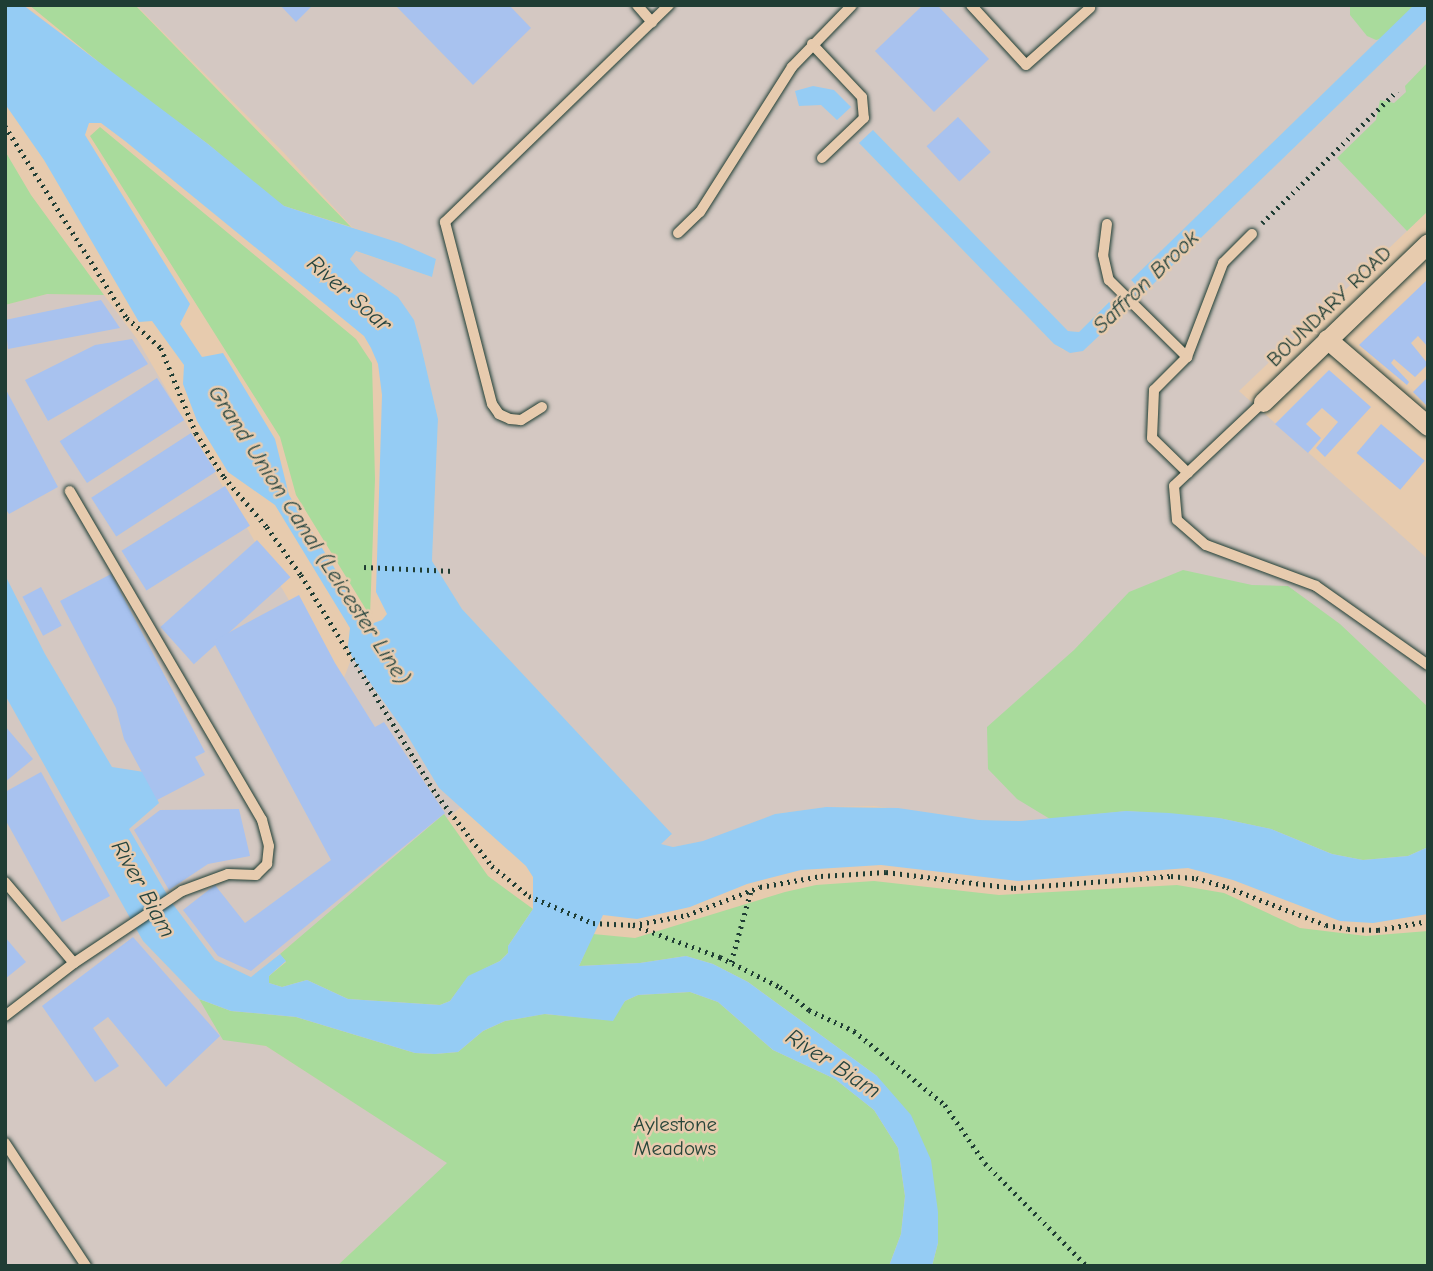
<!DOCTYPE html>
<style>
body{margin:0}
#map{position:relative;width:1433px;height:1271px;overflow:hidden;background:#e7cbae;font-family:"Comic Neue",sans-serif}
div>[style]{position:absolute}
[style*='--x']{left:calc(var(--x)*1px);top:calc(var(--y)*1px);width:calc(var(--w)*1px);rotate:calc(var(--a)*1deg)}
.built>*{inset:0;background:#d4c8c2}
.green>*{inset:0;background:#a9db9c}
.water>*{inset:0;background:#95ccf4}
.stream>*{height:8px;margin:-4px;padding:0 4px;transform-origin:4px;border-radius:4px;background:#95ccf4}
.building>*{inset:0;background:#a8c2ef;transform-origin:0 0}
.path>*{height:4.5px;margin-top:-2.25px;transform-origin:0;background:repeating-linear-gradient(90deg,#1f3d34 0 2px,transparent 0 7px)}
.roads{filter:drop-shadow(0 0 2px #1f3d34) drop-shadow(0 0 2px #1f3d34)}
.service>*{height:10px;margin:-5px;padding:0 5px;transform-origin:5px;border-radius:5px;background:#e7cbae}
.minor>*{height:19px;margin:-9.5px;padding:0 9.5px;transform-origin:9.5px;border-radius:9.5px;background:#e7cbae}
span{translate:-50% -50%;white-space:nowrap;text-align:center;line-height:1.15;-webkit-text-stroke:5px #e7cbae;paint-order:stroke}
.street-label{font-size:21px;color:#1f3d34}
.park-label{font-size:21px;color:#264539}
.water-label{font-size:23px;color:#25443e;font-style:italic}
.frame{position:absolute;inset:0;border:7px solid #1f3d34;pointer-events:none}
</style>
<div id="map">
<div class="built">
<div style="clip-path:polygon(evenodd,136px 5px,1414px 5px,1131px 280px,1144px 293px,1428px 18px,1428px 211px,1239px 391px,1428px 559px,1428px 847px,1089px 814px,1020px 821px,979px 820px,874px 806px,826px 807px,775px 814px,705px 841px,673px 847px,660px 844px,672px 835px,462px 609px,432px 561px,438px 419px,421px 346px,398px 297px,360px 271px,350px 259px,355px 251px,432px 277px,436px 259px,352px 227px,284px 153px,136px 5px,834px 90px,826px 107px,818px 104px,799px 106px,834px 90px,136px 5px,874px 131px,1068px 331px,1079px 332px,1108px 302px,1120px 315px,1083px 351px,1063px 350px,1054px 344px,860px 144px,874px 131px)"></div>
<div style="clip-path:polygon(47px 294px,104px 295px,137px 339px,340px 688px,352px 657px,407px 735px,439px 788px,461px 807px,251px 977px,215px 960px,172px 904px,137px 930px,143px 941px,199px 999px,223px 1039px,266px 1046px,448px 1163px,337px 1266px,5px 1266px,5px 305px)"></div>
</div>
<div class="green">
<div style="clip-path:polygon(29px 5px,135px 5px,351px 227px,284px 206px,266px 194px,208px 144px,122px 81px)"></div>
<div style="clip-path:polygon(1350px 5px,1428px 5px,1384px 38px,1376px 40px,1367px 36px,1350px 15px)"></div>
<div style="clip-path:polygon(1428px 62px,1428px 211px,1407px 231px,1337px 158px,1376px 120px,1380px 100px,1394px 103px,1406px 92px,1405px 86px)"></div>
<div style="clip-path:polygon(100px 127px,356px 339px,372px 363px,375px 479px,370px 616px,296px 495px,280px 437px,90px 136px)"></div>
<div style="clip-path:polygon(5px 151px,31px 195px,104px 295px,47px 294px,5px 305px)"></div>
<div style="clip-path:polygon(1183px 570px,1252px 585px,1288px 586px,1340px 624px,1428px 707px,1428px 847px,1408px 856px,1363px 860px,1332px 854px,1271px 829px,1219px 818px,1127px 811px,1050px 819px,1017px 799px,988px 769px,987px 727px,1074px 650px,1129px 592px)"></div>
<div style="clip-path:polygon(444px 814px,488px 876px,533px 909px,508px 946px,508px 953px,500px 961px,468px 977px,450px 1001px,440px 1005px,348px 999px,307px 980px,282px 987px,269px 983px,269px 976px,286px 962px,280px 954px)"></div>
<div style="clip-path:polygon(874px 881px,999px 895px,1177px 885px,1224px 893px,1300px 928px,1366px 936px,1428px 931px,1428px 1266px,932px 1266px,938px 1243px,877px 1076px,748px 982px,713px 964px,686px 956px,640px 963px,579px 966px,593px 934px,635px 938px,785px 892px,816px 885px)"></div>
<div style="clip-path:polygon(690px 992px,718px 1002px,773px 1050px,835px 1079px,874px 1110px,898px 1148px,905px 1196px,901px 1234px,889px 1266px,337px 1266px,447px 1163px,266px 1046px,223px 1040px,199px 999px,231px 1011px,296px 1017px,415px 1053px,435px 1054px,458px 1052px,483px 1031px,505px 1021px,544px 1014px,610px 1020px,625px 1001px,638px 995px)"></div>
</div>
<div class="water">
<div style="clip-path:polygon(evenodd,5px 5px,23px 5px,208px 144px,284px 206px,400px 243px,436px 259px,432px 277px,356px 251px,350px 259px,360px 271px,398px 297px,414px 320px,421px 346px,438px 419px,432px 561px,462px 609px,672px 834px,661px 844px,673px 847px,703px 841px,775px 814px,826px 807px,898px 808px,979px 820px,1020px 821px,1126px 811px,1169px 813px,1219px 818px,1271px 829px,1332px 854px,1363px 860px,1408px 856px,1428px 847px,1428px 914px,1373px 923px,1340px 921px,1233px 880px,1188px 868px,1018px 881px,881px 865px,801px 870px,747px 884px,690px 907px,637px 919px,603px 915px,579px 966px,640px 963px,686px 956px,713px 964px,748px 982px,877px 1076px,911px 1115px,931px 1160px,938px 1212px,938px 1243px,932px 1266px,889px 1266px,901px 1234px,905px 1196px,898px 1148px,874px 1110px,835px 1079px,773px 1050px,718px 1002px,690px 992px,638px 995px,625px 1001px,613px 1021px,545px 1014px,505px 1021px,483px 1031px,458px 1052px,435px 1054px,415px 1053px,296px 1017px,231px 1011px,199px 999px,143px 941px,5px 695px,5px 575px,45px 654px,112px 767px,144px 772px,159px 803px,129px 829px,172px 903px,215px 960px,251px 977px,280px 954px,286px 961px,269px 976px,269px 983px,282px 987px,307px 980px,348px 999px,440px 1005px,450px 1001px,468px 976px,500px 961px,508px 953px,508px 946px,533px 909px,533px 877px,526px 866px,439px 788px,407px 735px,352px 657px,348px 646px,350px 628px,275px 505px,228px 472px,197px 421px,183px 384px,184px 365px,152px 321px,139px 322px,44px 160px,5px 104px,5px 5px,89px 123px,101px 123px,125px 141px,364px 336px,371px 348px,378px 364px,382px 395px,376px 592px,387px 614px,382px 620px,371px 624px,365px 617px,289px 495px,275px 439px,223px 353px,202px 357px,180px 324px,190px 304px,85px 135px,89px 123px)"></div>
<div style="clip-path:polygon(1414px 5px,1428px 5px,1428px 18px,1144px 293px,1131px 280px)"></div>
<div style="clip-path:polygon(813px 86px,834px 90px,851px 107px,837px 120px,821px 105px,799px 106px,795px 91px)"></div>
<div style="clip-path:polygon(873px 130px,1068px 331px,1079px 332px,1109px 302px,1121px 315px,1083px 351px,1070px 353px,1054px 344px,859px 143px)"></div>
</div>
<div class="stream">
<div style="--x:1111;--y:316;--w:50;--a:-44.2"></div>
</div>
<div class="building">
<div style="clip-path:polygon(280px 5px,313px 5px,296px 22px)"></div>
<div style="clip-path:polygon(395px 5px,509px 5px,531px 28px,473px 85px)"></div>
<div style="clip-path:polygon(923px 5px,937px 5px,989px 59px,934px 112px,875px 51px)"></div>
<div style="left:958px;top:117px;width:48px;height:43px;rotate:47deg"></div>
<div style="clip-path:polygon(1428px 279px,1428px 347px,1418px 336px,1411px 343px,1428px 364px,1415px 377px,1394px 359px,1391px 363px,1409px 382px,1407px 385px,1359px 345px)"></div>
<div style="clip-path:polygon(101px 300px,120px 328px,8px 349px,5px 320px)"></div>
<div style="clip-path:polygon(132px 339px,148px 364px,48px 421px,25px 380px,95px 345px)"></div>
<div style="clip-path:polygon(1329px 370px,1371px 407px,1325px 457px,1316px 448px,1338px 422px,1322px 408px,1306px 424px,1321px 438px,1308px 453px,1275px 424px)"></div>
<div style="clip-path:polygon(1428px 377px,1428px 407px,1413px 392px)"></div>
<div style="left:157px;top:378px;width:50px;height:116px;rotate:57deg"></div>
<div style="clip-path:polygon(5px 388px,58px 487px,9px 514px,5px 508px)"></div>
<div style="left:1381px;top:424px;width:57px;height:38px;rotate:40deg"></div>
<div style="left:191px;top:433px;width:46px;height:119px;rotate:57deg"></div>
<div style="left:225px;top:486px;width:47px;height:122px;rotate:58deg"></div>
<div style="left:257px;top:540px;width:50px;height:130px;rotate:48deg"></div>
<div style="clip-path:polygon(111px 574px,205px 752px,195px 757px,205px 775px,157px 800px,124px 739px,116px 708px,60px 601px)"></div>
<div style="left:41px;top:587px;width:44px;height:21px;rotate:62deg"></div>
<div style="clip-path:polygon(299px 595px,335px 663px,375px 727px,384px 722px,445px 813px,251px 971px,218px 956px,183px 910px,215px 885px,245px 923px,331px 860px,213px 641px)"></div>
<div style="clip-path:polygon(5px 726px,33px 759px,5px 782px)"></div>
<div style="clip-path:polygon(41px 772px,110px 896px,62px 922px,5px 819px,5px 792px)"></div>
<div style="clip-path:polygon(239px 809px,250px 856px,208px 864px,169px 890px,134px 830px,160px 810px)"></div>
<div style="clip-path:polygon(5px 937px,26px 962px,5px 979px)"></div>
<div style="clip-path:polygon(133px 937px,220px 1036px,166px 1087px,108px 1017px,93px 1028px,119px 1066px,95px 1082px,42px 1006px)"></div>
</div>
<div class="path">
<div style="--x:5;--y:126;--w:227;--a:57.6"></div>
<div style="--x:127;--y:318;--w:45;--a:41.4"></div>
<div style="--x:161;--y:348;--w:92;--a:67.6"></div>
<div style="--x:196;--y:433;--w:52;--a:57.5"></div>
<div style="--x:224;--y:477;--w:66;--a:49.3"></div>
<div style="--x:267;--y:527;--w:59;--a:54.7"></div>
<div style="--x:301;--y:575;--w:259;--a:58.3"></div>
<div style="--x:437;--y:795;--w:90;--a:52.2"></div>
<div style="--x:492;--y:866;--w:48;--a:39"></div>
<div style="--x:529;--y:896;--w:69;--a:22.9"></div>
<div style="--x:593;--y:923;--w:40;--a:2.9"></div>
<div style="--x:633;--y:925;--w:55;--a:-10.5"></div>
<div style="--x:687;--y:915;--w:78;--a:-21"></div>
<div style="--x:760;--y:887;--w:62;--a:-10.2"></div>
<div style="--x:821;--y:876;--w:65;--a:-3.5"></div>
<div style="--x:886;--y:872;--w:129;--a:7.1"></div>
<div style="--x:1014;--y:888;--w:157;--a:-4.4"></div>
<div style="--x:1171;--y:876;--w:25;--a:5"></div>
<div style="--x:1196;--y:878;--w:32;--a:16"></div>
<div style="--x:1227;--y:887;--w:106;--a:21"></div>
<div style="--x:1326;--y:925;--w:22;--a:10"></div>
<div style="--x:1348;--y:929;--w:30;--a:2"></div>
<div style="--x:1378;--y:930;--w:51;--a:-10.2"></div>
<div style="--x:1262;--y:223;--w:189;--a:-44.4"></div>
<div style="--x:364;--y:567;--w:90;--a:2.5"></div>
<div style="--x:633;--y:925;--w:93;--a:20.2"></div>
<div style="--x:720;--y:957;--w:67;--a:26.6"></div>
<div style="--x:780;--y:987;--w:37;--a:38"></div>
<div style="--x:809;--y:1010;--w:50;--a:25"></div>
<div style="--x:854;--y:1031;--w:117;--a:39.1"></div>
<div style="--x:945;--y:1105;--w:70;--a:55.4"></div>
<div style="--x:985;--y:1163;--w:145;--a:45.3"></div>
<div style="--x:731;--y:962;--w:75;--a:-74.5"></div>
</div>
<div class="roads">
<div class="service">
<div style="--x:637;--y:5;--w:23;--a:49"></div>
<div style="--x:971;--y:5;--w:81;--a:47.5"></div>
<div style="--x:1026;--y:65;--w:86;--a:-41.7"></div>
<div style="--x:812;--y:44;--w:73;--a:46.7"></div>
<div style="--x:862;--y:97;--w:21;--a:85"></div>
<div style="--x:864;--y:118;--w:58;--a:136.4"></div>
<div style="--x:1107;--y:224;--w:31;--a:97"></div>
<div style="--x:1103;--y:255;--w:26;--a:77"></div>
<div style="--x:1109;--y:280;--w:110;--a:44.6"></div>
<div style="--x:678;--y:233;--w:30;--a:-44"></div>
<div style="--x:700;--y:212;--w:172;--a:-57.6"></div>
<div style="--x:792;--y:67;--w:86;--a:-45.9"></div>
<div style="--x:1263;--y:402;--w:122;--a:136.7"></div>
<div style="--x:1174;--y:486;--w:34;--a:85"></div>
<div style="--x:1177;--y:520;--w:38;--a:41"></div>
<div style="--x:1206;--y:545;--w:117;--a:20.4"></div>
<div style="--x:1316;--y:586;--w:137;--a:35.2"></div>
<div style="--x:542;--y:407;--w:25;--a:148"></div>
<div style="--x:521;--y:420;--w:11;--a:-175"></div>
<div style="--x:510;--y:419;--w:12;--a:-156"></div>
<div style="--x:499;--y:414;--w:12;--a:-125"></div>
<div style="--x:492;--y:404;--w:188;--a:-104.5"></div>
<div style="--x:445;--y:222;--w:312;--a:-44.1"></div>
<div style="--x:1188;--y:473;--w:50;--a:-135.8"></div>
<div style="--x:1152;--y:438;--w:48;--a:-87.6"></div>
<div style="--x:1154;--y:390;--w:47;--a:-45"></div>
<div style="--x:1187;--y:357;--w:101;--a:-69"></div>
<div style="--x:1223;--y:263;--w:41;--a:-45"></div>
<div style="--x:5;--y:882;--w:106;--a:49.6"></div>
<div style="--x:5;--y:1016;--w:87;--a:-37.5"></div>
<div style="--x:74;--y:963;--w:130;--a:-33.7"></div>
<div style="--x:182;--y:891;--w:49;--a:-20.3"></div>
<div style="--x:228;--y:874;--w:28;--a:2"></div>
<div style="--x:256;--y:875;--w:16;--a:-45"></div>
<div style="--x:267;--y:864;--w:18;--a:-84"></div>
<div style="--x:269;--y:846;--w:27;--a:-105"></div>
<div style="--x:262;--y:820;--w:381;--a:-120.3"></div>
<div style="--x:5;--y:1143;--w:147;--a:56.6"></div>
</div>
<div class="minor">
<div style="--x:1327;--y:339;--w:133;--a:40.7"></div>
<div style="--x:1263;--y:402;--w:229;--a:-43.9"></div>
</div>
</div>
<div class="street-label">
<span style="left:1329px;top:306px;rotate:-44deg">BOUNDARY ROAD</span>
</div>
<div class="park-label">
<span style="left:675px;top:1136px">Aylestone<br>Meadows</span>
</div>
<div class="water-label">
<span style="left:1146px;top:282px;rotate:-44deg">Saffron Brook</span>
<span style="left:349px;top:294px;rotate:41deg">River Soar</span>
<span style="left:309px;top:535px;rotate:57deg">Grand Union Canal (Leicester Line)</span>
<span style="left:143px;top:889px;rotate:61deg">River Biam</span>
<span style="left:833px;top:1064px;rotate:33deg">River Biam</span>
</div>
<div class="frame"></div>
</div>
